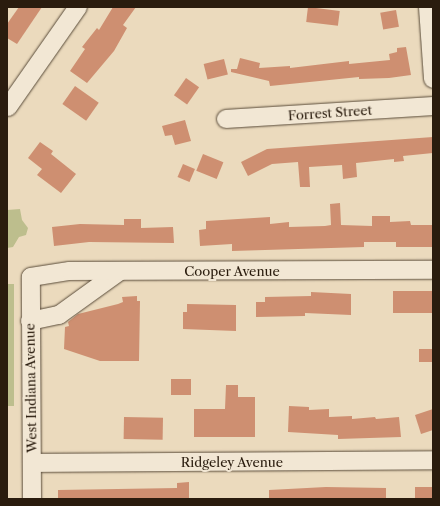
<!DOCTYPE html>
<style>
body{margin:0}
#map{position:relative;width:440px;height:506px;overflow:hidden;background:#ebdabd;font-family:"Libre Caslon Text",serif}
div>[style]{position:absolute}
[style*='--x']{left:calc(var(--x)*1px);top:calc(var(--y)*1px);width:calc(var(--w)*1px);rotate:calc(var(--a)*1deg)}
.green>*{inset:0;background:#bdbe8d;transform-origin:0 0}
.building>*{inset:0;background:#ce8f71;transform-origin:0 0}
.roads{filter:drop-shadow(0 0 1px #5a4c3a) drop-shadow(0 0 1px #5a4c3a)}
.minor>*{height:18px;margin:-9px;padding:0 9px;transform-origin:9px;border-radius:9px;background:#f2e7d4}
span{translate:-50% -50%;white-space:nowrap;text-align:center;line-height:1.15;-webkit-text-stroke:4px #f2e7d4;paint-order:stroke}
.street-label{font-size:13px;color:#2a1c0e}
.frame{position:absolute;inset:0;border:8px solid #2a1c0e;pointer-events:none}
</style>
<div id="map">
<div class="green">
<div style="clip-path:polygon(20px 209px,22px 220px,28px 228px,26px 235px,19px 237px,13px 247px,7px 248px,7px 210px)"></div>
<div style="left:7px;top:284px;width:7px;height:122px"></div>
</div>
<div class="building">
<div style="clip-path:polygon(19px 7px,42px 7px,17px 44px,7px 38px,7px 24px)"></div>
<div style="clip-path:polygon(113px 7px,136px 7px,123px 25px,127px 28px,114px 51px,87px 83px,70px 71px,85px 49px,82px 47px,97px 28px,99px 30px)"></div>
<div style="left:308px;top:7px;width:32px;height:15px;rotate:7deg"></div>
<div style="left:396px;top:10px;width:17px;height:16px;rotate:80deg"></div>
<div style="clip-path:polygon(406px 47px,411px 75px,389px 78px,359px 79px,359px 77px,270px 86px,269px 81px,231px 72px,231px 69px,237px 69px,240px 58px,260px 63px,259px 68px,290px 66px,290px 68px,349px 61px,349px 64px,390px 60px,389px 54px,397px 52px,397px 48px)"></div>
<div style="left:224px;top:59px;width:16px;height:21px;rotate:76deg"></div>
<div style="left:186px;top:78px;width:16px;height:21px;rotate:35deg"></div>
<div style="left:75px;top:86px;width:29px;height:22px;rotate:35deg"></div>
<div style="clip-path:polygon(185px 120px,191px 141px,175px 145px,172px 135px,165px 136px,162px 126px)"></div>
<div style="clip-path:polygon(433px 137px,433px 153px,403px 156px,404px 161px,394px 162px,394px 159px,356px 163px,357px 177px,343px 179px,342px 165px,309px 167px,310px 187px,300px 187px,298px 162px,272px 164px,248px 176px,241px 162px,267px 149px)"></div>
<div style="clip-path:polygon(40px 142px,53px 151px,51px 154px,76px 174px,61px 193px,37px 175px,42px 169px,28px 158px)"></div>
<div style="left:203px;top:154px;width:22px;height:18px;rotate:22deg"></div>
<div style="left:183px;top:164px;width:13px;height:14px;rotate:23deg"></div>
<div style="clip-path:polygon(340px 203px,341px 225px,372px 226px,372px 216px,390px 216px,390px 222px,410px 221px,411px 225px,433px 225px,433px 247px,396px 247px,396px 242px,364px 242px,364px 247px,232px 251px,232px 244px,200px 246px,199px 230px,206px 229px,206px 221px,270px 217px,270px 224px,289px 222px,289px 227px,325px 226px,331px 225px,330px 204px)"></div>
<div style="clip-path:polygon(124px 219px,141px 219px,141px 228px,173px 227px,174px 243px,89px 242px,54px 246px,52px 227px,80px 224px,124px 225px)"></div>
<div style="left:393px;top:291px;width:40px;height:22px"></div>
<div style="clip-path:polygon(311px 292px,351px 294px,351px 315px,305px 313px,305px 316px,256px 317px,256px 302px,265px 302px,265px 297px,311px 296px)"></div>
<div style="clip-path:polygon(137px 296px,137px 301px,140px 301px,139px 361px,100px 361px,64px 349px,65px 327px,69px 326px,68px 322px,78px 314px,118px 304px,123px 302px,122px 297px)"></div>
<div style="clip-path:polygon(187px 304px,236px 305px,236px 331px,183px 329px,183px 312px,187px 312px)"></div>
<div style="left:433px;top:349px;width:13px;height:14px;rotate:90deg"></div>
<div style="left:171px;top:379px;width:20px;height:16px"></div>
<div style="clip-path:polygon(226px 385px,238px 385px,238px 397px,255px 397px,255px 437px,194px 437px,194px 409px,225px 409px)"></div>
<div style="clip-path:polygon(289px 406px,309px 407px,309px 410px,329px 409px,329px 417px,352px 416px,352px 419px,375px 417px,376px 419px,399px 417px,401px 437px,338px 439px,338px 435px,288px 432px)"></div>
<div style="clip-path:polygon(433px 409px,433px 430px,421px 434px,415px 415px)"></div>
<div style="left:124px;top:417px;width:39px;height:22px;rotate:1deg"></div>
<div style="clip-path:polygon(189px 482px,189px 499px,58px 499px,58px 490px,177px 488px,177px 483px)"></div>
<div style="clip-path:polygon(326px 487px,386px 488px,386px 499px,269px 499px,269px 490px)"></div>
<div style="left:415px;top:487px;width:18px;height:12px"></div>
</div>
<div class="roads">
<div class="minor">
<div style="--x:428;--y:7;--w:72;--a:86"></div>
<div style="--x:8;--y:107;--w:122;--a:-55"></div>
<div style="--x:226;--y:119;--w:207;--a:-3.6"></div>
<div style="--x:30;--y:321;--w:30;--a:-12"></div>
<div style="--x:59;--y:315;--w:75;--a:-35.8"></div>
<div style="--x:32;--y:463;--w:401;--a:-0.4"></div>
<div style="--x:32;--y:499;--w:222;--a:-90.3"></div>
<div style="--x:31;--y:277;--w:39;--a:-9"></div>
<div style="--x:70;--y:271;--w:363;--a:-0.2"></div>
</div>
</div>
<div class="street-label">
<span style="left:330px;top:113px;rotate:-4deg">Forrest Street</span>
<span style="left:232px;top:271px">Cooper Avenue</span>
<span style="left:31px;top:388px;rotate:-91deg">West Indiana Avenue</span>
<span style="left:232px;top:462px">Ridgeley Avenue</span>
</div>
<div class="frame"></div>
</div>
